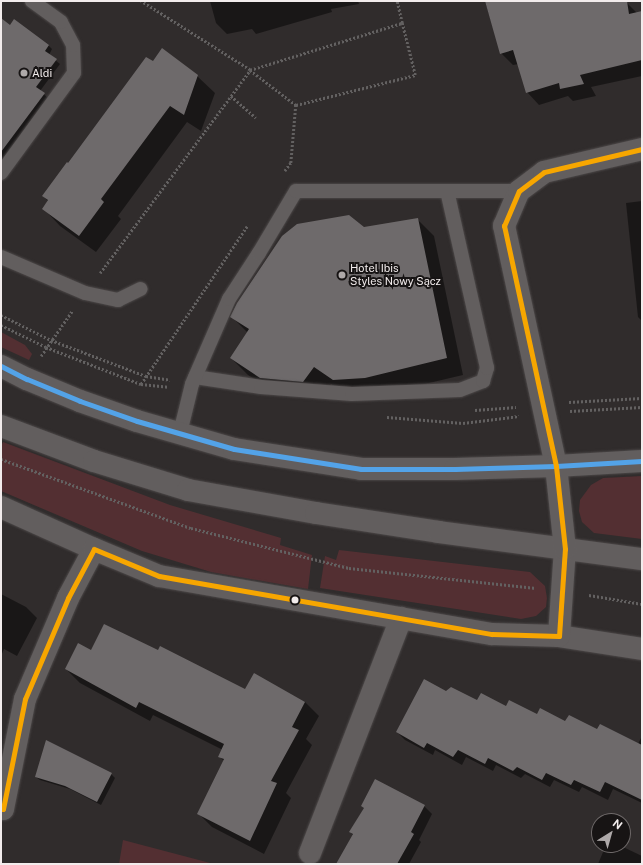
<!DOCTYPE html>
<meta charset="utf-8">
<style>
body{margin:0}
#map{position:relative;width:643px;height:865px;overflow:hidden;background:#302c2c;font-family:"Public Sans",sans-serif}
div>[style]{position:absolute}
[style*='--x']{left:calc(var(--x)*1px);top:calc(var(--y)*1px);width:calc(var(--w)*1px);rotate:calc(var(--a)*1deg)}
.green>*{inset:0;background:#532f32}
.shadow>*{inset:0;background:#0007}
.building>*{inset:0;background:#6e6a6b}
.path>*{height:2.5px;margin-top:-1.25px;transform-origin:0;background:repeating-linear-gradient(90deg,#636161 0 2px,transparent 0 4px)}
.roads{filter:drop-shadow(0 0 1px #4c4848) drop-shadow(0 0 1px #4c4848)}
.service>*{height:14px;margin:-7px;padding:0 7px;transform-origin:7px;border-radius:7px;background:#625e5e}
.minor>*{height:22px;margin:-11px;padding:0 11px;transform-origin:11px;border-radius:11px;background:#625e5e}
.tertiary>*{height:22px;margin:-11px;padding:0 11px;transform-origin:11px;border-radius:11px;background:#625e5e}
.bus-1>*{height:5px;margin:-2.5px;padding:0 2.5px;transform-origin:2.5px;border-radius:2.5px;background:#53a3e8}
.bus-2>*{height:5px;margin:-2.5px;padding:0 2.5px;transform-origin:2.5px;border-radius:2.5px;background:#f7a600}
.dots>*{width:11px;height:11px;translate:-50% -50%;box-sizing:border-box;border:2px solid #171414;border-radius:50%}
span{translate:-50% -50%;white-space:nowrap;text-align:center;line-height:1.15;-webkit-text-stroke:4px #171414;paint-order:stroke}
.poi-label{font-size:11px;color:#f2ecec}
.left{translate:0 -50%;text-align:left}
.frame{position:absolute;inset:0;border:2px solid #f2ecec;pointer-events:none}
.north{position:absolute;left:591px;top:813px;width:40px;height:40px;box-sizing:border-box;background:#171414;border:1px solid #6f6a6a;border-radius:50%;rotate:37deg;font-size:11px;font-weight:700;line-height:16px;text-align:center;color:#f2ecec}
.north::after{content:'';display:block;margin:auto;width:14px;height:18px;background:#aea9a9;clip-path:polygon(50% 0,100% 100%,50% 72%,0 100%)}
</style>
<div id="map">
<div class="green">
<div style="clip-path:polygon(1px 332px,25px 345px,32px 354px,29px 360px,1px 347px)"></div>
<div style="clip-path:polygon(3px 442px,170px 505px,281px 538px,280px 545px,312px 555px,308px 589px,211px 572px,142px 551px,1px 491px,1px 446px)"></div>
<div style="clip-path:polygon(642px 476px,642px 539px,594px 533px,582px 522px,579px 511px,580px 500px,591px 485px,603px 478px)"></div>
<div style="clip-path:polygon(339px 550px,530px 572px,545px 586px,547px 598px,546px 607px,536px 616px,521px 619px,320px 588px,325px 556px,336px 560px)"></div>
<div style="clip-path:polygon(123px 840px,214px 864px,119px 864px)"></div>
</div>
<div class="shadow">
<div style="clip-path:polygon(210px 1px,358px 1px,359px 4px,331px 9px,332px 12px,256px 34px,252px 29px,227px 34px,216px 23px)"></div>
<div style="clip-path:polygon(485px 1px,627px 3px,637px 13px,642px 12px,642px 76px,591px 87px,596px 96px,573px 101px,568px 96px,539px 105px,527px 92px,519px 64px,513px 65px,501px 53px)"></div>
<div style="clip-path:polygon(1px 20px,10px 26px,15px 21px,49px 46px,52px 49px,49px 55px,60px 64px,40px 91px,48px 98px,1px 161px)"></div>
<div style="clip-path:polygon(153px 62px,197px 76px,215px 93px,201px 131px,187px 122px,118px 216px,121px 219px,96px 252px,60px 226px,43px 208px,48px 201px,43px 196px)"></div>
<div style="clip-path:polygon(642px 201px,642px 321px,638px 317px,626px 203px)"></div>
<div style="clip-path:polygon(417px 219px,434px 236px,463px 375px,382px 394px,351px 397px,331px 384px,321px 398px,280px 395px,248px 375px,231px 358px,248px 333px,232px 317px,364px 228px)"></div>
<div style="clip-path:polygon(1px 594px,26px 607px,37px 618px,17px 656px,4px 649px,1px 656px)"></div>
<div style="clip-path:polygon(91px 652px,158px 652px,246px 691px,305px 702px,319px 716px,306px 739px,312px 745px,286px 793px,291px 798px,264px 854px,212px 827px,198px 813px,224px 761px,220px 757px,223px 750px,153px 715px,150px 721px,80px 683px,66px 669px)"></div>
<div style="clip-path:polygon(446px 693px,565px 722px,638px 744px,642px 736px,642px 803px,613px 789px,608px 800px,582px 787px,579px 792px,554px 780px,550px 787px,525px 774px,521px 778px,496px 765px,493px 771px,466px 757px,462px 765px,435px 750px,433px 755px,405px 740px,397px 732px)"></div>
<div style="clip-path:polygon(111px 774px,115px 778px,101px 805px,70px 789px,40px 780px,36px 777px)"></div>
<div style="clip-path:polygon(424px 806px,432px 814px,419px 840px,421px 842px,409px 864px,337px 864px,353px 835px,350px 832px)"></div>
<div style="clip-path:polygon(606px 845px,619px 845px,642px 856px,642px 864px,598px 864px)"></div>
</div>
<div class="building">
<div style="clip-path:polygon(485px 1px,627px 1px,629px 14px,642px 11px,642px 60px,580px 75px,584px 84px,560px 89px,559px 83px,526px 93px,513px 50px,500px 54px)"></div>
<div style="clip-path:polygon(1px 18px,10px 25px,14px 19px,49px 45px,45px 51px,57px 59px,36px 87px,45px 93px,1px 152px)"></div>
<div style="clip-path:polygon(162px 48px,198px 75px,184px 115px,170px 106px,101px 199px,104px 202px,79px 236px,42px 209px,48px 200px,42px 196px,67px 162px,68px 163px,146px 57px,153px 61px)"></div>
<div style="clip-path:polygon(349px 215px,364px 227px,418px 218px,447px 358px,365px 378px,333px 380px,314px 367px,303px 382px,260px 378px,230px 358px,249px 329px,230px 317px,237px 303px,282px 236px,297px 224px)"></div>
<div style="clip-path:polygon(104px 624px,158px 650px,160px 646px,245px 689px,254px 673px,305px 702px,292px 727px,299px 730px,271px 781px,277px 783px,250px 841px,197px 814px,224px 759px,218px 757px,224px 744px,139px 702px,136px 708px,65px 669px,78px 643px,91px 650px)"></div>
<div style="clip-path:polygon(424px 679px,446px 691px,451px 687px,477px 700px,481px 693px,506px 706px,509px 700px,537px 714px,540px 708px,565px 721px,569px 715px,597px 729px,600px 724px,642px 745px,642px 800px,605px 782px,600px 792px,574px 780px,571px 785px,546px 773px,542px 780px,517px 767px,513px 771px,488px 758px,485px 764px,458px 750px,453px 757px,427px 743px,424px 748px,396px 732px)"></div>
<div style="clip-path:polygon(46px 740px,112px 773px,97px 802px,65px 786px,35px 777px)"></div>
<div style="clip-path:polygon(375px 779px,425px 805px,411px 832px,414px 834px,397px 864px,336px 864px,353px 834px,349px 832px,364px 808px,361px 806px)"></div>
</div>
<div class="path">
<div style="--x:250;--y:70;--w:58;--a:37.3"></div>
<div style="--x:296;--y:105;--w:58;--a:94.9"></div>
<div style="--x:291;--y:163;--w:10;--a:127"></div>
<div style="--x:250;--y:70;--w:159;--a:-17.2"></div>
<div style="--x:402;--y:23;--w:23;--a:-103"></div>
<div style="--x:231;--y:96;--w:33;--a:41"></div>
<div style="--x:296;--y:105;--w:123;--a:-14.1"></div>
<div style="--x:415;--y:75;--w:54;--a:-104"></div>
<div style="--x:100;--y:273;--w:252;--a:-53.5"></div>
<div style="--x:250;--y:70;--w:129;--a:-147.7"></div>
<div style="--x:1;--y:315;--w:56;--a:26.6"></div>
<div style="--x:51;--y:340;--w:102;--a:20.8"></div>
<div style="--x:146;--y:376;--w:24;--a:9"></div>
<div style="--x:1;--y:325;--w:50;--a:26.1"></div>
<div style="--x:46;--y:347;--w:102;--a:21.3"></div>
<div style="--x:141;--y:384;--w:27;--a:6"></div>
<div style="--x:41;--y:356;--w:55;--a:-55.4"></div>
<div style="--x:141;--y:384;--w:190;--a:-56.1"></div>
<div style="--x:569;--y:402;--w:73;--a:-3.1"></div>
<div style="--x:475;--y:410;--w:41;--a:-4.2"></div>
<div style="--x:570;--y:411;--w:72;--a:-3.2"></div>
<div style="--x:387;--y:417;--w:76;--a:4.5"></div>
<div style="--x:463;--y:423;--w:56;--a:-7.1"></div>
<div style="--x:1;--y:459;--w:202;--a:20"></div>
<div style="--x:191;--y:528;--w:163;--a:14.2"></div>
<div style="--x:349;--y:568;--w:188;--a:6.1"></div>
<div style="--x:589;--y:595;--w:54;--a:9.6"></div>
</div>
<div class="roads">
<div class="service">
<div style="--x:1;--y:173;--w:124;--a:-53.9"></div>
<div style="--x:74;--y:73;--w:28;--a:-92"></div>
<div style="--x:73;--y:45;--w:26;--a:-118"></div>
<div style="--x:61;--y:22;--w:36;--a:-144"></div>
<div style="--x:1;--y:257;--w:91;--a:23.2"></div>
<div style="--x:85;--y:293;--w:34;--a:12"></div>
<div style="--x:118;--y:300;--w:25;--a:-26"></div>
<div style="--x:195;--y:377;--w:67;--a:8.6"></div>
<div style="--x:261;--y:387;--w:91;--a:4.4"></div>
<div style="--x:352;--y:394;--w:108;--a:-2.1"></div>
<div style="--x:460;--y:390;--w:25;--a:-21"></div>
<div style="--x:483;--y:381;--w:14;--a:-73"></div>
<div style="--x:487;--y:368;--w:181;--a:-102.7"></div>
<div style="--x:180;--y:433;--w:50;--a:-76.2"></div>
<div style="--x:192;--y:384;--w:93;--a:-66.5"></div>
<div style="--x:229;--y:299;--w:55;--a:-56.9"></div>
<div style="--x:259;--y:253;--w:72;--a:-59.2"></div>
<div style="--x:296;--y:191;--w:223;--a:0"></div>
</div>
<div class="minor">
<div style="--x:556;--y:466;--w:246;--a:-102.2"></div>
<div style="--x:504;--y:226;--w:38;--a:-67"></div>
<div style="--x:519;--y:191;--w:31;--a:-37"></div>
<div style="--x:544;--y:172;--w:101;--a:-13.2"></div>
<div style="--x:1;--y:507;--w:102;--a:24.3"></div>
<div style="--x:559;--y:636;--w:84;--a:8.9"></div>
<div style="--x:1;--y:808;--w:2;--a:27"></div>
<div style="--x:3;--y:809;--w:112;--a:-78.7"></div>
<div style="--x:25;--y:699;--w:110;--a:-66.9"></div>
<div style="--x:68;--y:598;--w:55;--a:-62"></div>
<div style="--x:94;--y:549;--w:70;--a:22.6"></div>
<div style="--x:159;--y:576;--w:338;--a:9.9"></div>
<div style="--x:492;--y:634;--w:67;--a:1.7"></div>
<div style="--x:559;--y:636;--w:87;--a:-86.1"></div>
<div style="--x:310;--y:853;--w:252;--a:-68.8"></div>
</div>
<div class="tertiary">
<div style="--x:1;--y:366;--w:29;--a:27"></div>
<div style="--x:27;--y:379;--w:57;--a:22.5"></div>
<div style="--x:80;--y:401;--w:60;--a:19.3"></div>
<div style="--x:137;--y:421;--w:101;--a:16.1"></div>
<div style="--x:234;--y:449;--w:129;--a:8.9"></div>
<div style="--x:361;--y:469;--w:94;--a:0"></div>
<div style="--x:455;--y:469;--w:101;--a:-1.7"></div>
<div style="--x:556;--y:466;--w:86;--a:-3.3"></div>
<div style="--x:1;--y:426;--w:99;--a:20.6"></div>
<div style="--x:94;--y:461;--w:98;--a:17.1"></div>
<div style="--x:188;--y:490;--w:130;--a:10.2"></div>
<div style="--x:316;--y:513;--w:124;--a:8.8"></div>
<div style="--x:439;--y:532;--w:205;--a:7.6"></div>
<div style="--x:556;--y:466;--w:83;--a:83.8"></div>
</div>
</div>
<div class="bus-1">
<div style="--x:1;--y:366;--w:29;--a:27"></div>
<div style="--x:27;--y:379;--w:57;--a:22.5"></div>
<div style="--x:80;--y:401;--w:60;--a:19.3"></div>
<div style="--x:137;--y:421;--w:101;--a:16.1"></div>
<div style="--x:234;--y:449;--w:129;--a:8.9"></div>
<div style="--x:361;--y:469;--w:94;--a:0"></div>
<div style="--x:455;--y:469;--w:101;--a:-1.7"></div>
<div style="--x:556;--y:466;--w:86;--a:-3.3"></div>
</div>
<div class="bus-2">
<div style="--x:1;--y:808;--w:2;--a:27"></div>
<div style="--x:3;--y:809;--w:112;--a:-78.7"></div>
<div style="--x:25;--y:699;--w:110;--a:-66.9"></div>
<div style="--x:68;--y:598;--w:55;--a:-62"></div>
<div style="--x:94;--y:549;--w:70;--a:22.6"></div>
<div style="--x:159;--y:576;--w:338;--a:9.9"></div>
<div style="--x:492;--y:634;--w:67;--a:1.7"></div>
<div style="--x:559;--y:636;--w:87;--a:-86.1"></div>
<div style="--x:565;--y:549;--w:83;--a:-96.2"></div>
<div style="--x:556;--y:466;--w:246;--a:-102.2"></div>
<div style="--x:504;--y:226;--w:38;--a:-67"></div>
<div style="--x:519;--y:191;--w:31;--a:-37"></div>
<div style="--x:544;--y:172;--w:101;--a:-13.2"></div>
</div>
<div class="dots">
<div style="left:24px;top:73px;background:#aea9a9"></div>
<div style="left:342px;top:275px;background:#aea9a9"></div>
<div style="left:295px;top:600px;background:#f2ecec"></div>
</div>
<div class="poi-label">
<span class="left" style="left:32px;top:73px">Aldi</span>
<span class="left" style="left:350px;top:275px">Hotel Ibis<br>Styles Nowy Sącz</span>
</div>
<div class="frame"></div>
<div class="north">N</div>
</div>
